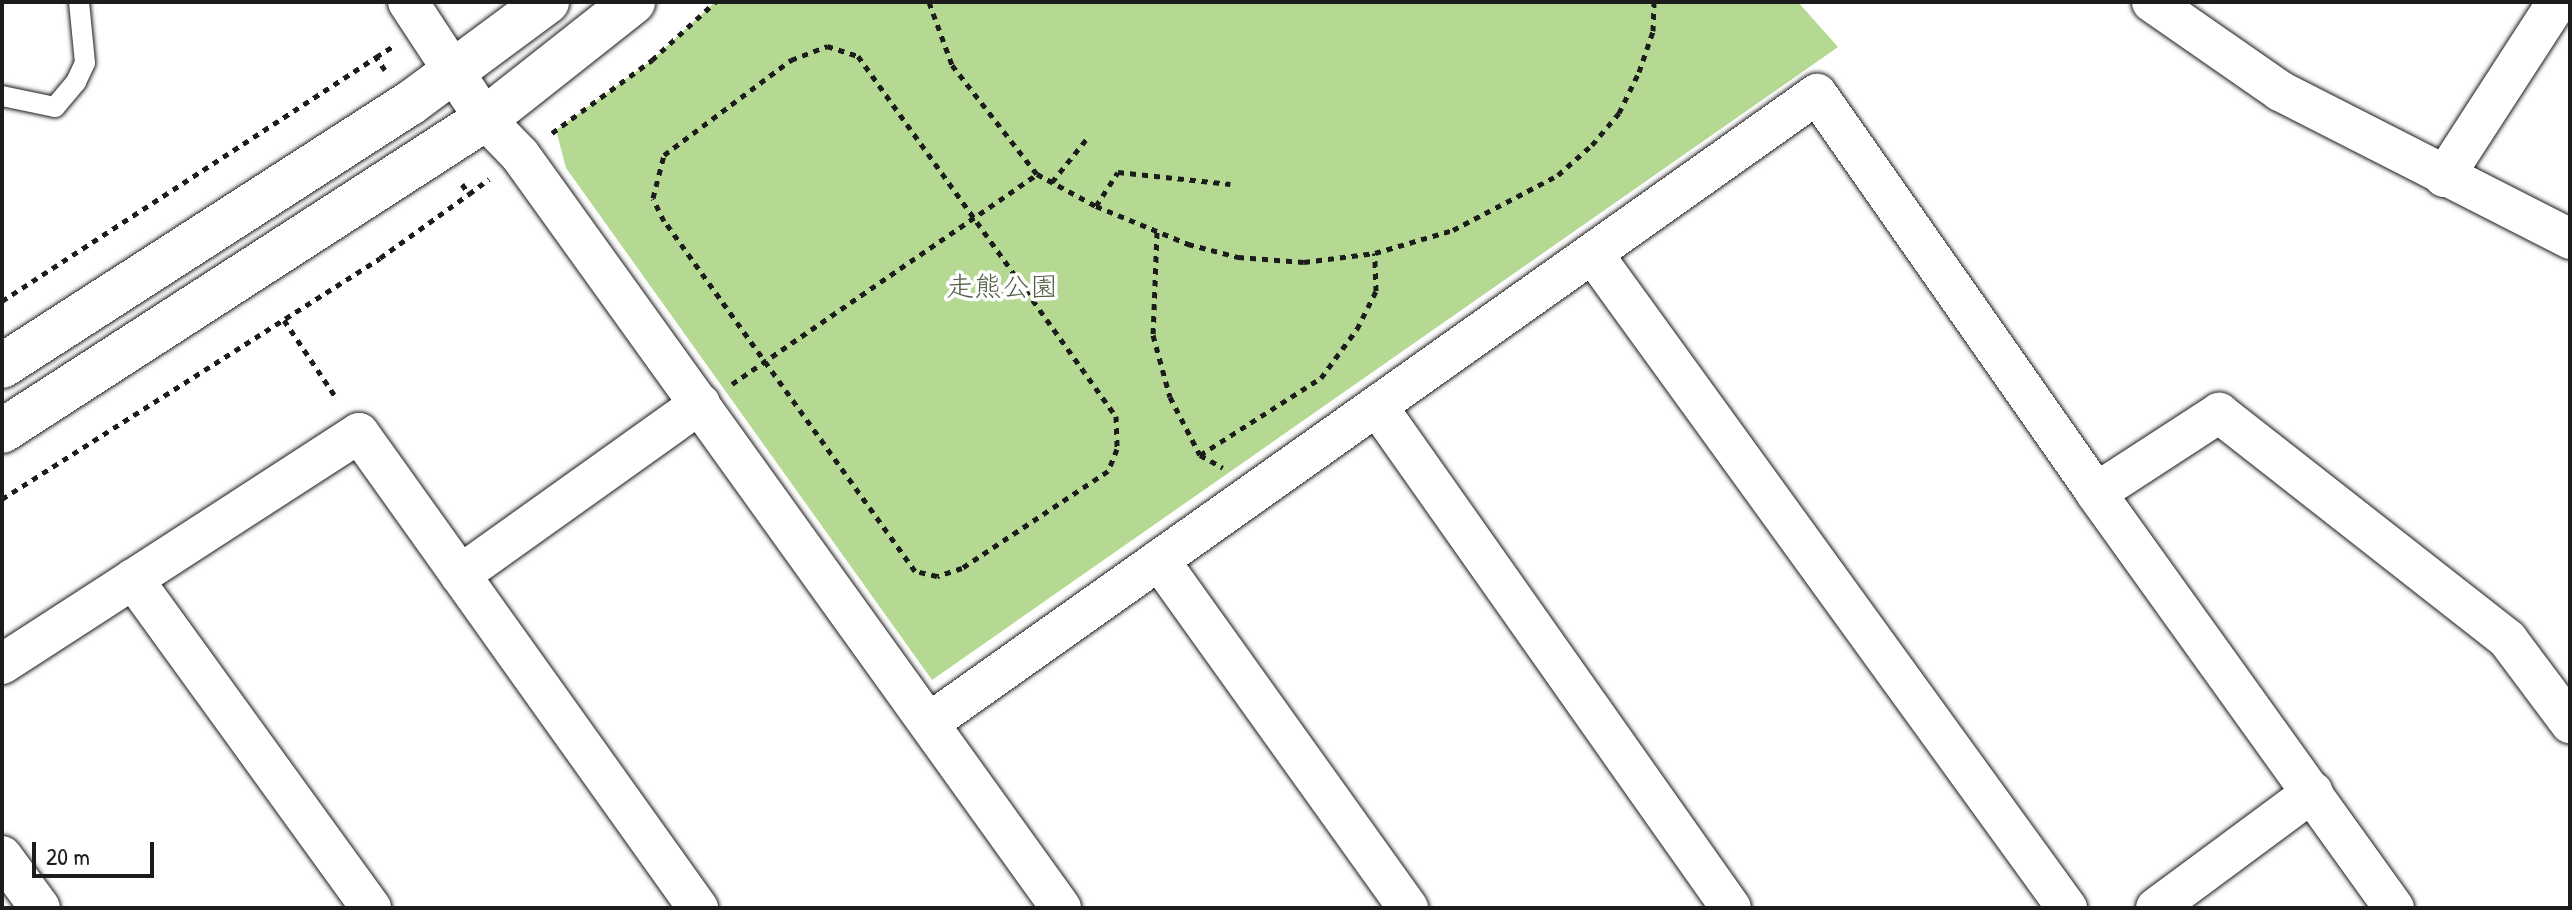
<!DOCTYPE html>
<meta charset="utf-8">
<style>
body{margin:0}
#map{position:relative;width:2572px;height:910px;overflow:hidden;background:#fff;font-family:"Patrick Hand","Klee One",sans-serif}
div>[style]{position:absolute}
[style*='--x']{left:calc(var(--x)*1px);top:calc(var(--y)*1px);width:calc(var(--w)*1px);rotate:calc(var(--a)*1deg)}
.green>*{inset:0;background:#b5d993}
.path>*{height:5px;margin-top:-2.5px;transform-origin:0;background:repeating-linear-gradient(90deg,#1c1c1c 0 6px,transparent 0 12px)}
.roads{filter:drop-shadow(0 0 2px #1c1c1c) drop-shadow(0 0 2px #1c1c1c)}
.lane>*{height:20px;margin:-10px;padding:0 10px;transform-origin:10px;border-radius:10px;background:#fff}
.street>*{height:40px;margin:-20px;padding:0 20px;transform-origin:20px;border-radius:20px;background:#fff}
.secondary>*{height:44px;margin:-22px;padding:0 22px;transform-origin:22px;border-radius:22px;background:#fff}
span{translate:-50% -50%;white-space:nowrap;text-align:center;line-height:1.15;-webkit-text-stroke:7px #fff;paint-order:stroke}
.park-label{font-size:28px;color:#525e46}
.frame{position:absolute;inset:0;border:4px solid #1c1c1c;pointer-events:none}
.scale{position:absolute;left:32px;top:842px;width:122px;height:36px;box-sizing:border-box;border:4px solid #1c1c1c;border-top:0;padding-left:10px;font-size:24px;line-height:28px;white-space:nowrap;color:#1c1c1c;-webkit-text-stroke:6px #fff;paint-order:stroke}
</style>
<div id="map">
<div class="green">
<div style="clip-path:polygon(715px 2px,1798px 2px,1838px 47px,932px 680px,566px 168px,556px 130px,652px 60px)"></div>
</div>
<div class="path">
<div style="--x:929;--y:2;--w:67;--a:69.9"></div>
<div style="--x:952;--y:65;--w:138;--a:52.1"></div>
<div style="--x:1037;--y:174;--w:67;--a:28.5"></div>
<div style="--x:1096;--y:206;--w:100;--a:22.4"></div>
<div style="--x:1188;--y:244;--w:52;--a:14.6"></div>
<div style="--x:1238;--y:257;--w:66;--a:4.3"></div>
<div style="--x:1304;--y:262;--w:72;--a:-7.2"></div>
<div style="--x:1375;--y:253;--w:81;--a:-16.4"></div>
<div style="--x:1453;--y:230;--w:119;--a:-27.6"></div>
<div style="--x:1558;--y:175;--w:45;--a:-41.4"></div>
<div style="--x:1592;--y:145;--w:42;--a:-49.8"></div>
<div style="--x:1619;--y:113;--w:46;--a:-64"></div>
<div style="--x:1639;--y:72;--w:43;--a:-71.1"></div>
<div style="--x:1653;--y:31;--w:29;--a:-88"></div>
<div style="--x:827;--y:46;--w:33;--a:18"></div>
<div style="--x:858;--y:56;--w:443;--a:54.4"></div>
<div style="--x:1116;--y:416;--w:33;--a:88"></div>
<div style="--x:1117;--y:449;--w:24;--a:112"></div>
<div style="--x:1108;--y:471;--w:175;--a:146.4"></div>
<div style="--x:962;--y:568;--w:26;--a:162"></div>
<div style="--x:937;--y:576;--w:23;--a:-167"></div>
<div style="--x:915;--y:571;--w:431;--a:-125.6"></div>
<div style="--x:664;--y:221;--w:25;--a:-116"></div>
<div style="--x:653;--y:198;--w:44;--a:-75.7"></div>
<div style="--x:664;--y:155;--w:159;--a:-36.8"></div>
<div style="--x:791;--y:60;--w:39;--a:-21"></div>
<div style="--x:385;--y:70;--w:16;--a:-125"></div>
<div style="--x:376;--y:57;--w:19;--a:-32"></div>
<div style="--x:552;--y:133;--w:124;--a:-36.1"></div>
<div style="--x:652;--y:60;--w:86;--a:-42.6"></div>
<div style="--x:1052;--y:182;--w:59;--a:-51.2"></div>
<div style="--x:462;--y:184;--w:12;--a:55"></div>
<div style="--x:469;--y:194;--w:25;--a:-37"></div>
<div style="--x:1096;--y:206;--w:40;--a:-57.1"></div>
<div style="--x:1118;--y:172;--w:113;--a:6.1"></div>
<div style="--x:1157;--y:232;--w:103;--a:92.2"></div>
<div style="--x:1153;--y:335;--w:64;--a:74.7"></div>
<div style="--x:1170;--y:397;--w:65;--a:62.7"></div>
<div style="--x:1200;--y:455;--w:26;--a:29"></div>
<div style="--x:2;--y:301;--w:447;--a:-33.1"></div>
<div style="--x:284;--y:320;--w:95;--a:56.1"></div>
<div style="--x:732;--y:384;--w:370;--a:-34.5"></div>
<div style="--x:1200;--y:455;--w:143;--a:-32.5"></div>
<div style="--x:1321;--y:378;--w:61;--a:-53.7"></div>
<div style="--x:1357;--y:329;--w:42;--a:-63.4"></div>
<div style="--x:1376;--y:291;--w:38;--a:-92"></div>
<div style="--x:2;--y:499;--w:448;--a:-32.5"></div>
<div style="--x:380;--y:258;--w:110;--a:-35.7"></div>
</div>
<div class="roads">
<div class="lane">
<div style="--x:2;--y:96;--w:54;--a:11.7"></div>
<div style="--x:55;--y:107;--w:33;--a:-50"></div>
<div style="--x:76;--y:82;--w:21;--a:-65"></div>
<div style="--x:85;--y:63;--w:61;--a:-95.6"></div>
</div>
<div class="street">
<div style="--x:408;--y:2;--w:140;--a:56.7"></div>
<div style="--x:485;--y:119;--w:50;--a:45.8"></div>
<div style="--x:520;--y:155;--w:927;--a:54.3"></div>
<div style="--x:2152;--y:2;--w:156;--a:34.8"></div>
<div style="--x:2280;--y:91;--w:326;--a:27"></div>
<div style="--x:2444;--y:177;--w:208;--a:-57.1"></div>
<div style="--x:1593;--y:254;--w:808;--a:54.07"></div>
<div style="--x:1377;--y:406;--w:614;--a:54.81"></div>
<div style="--x:2096;--y:493;--w:147;--a:-33"></div>
<div style="--x:2219;--y:413;--w:367;--a:38.1"></div>
<div style="--x:2508;--y:640;--w:104;--a:53.2"></div>
<div style="--x:1159;--y:560;--w:428;--a:54.4"></div>
<div style="--x:460;--y:575;--w:295;--a:-35.5"></div>
<div style="--x:133;--y:579;--w:406;--a:54.1"></div>
<div style="--x:2;--y:664;--w:425;--a:-32.9"></div>
<div style="--x:359;--y:433;--w:584;--a:54.49"></div>
<div style="--x:929;--y:723;--w:1088;--a:-35.31"></div>
<div style="--x:1817;--y:94;--w:487;--a:55"></div>
<div style="--x:2096;--y:493;--w:511;--a:54.32"></div>
<div style="--x:2;--y:856;--w:64;--a:53.8"></div>
<div style="--x:2156;--y:908;--w:195;--a:-36.5"></div>
</div>
<div class="secondary">
<div style="--x:2;--y:366;--w:484;--a:-32.8"></div>
<div style="--x:409;--y:104;--w:172;--a:-36.5"></div>
<div style="--x:2;--y:431;--w:575;--a:-32.86"></div>
<div style="--x:485;--y:119;--w:189;--a:-38.3"></div>
</div>
</div>
<div class="park-label">
<span style="left:1002px;top:286px">走熊公園</span>
</div>
<div class="frame"></div>
<div class="scale">20 m</div>
</div>
